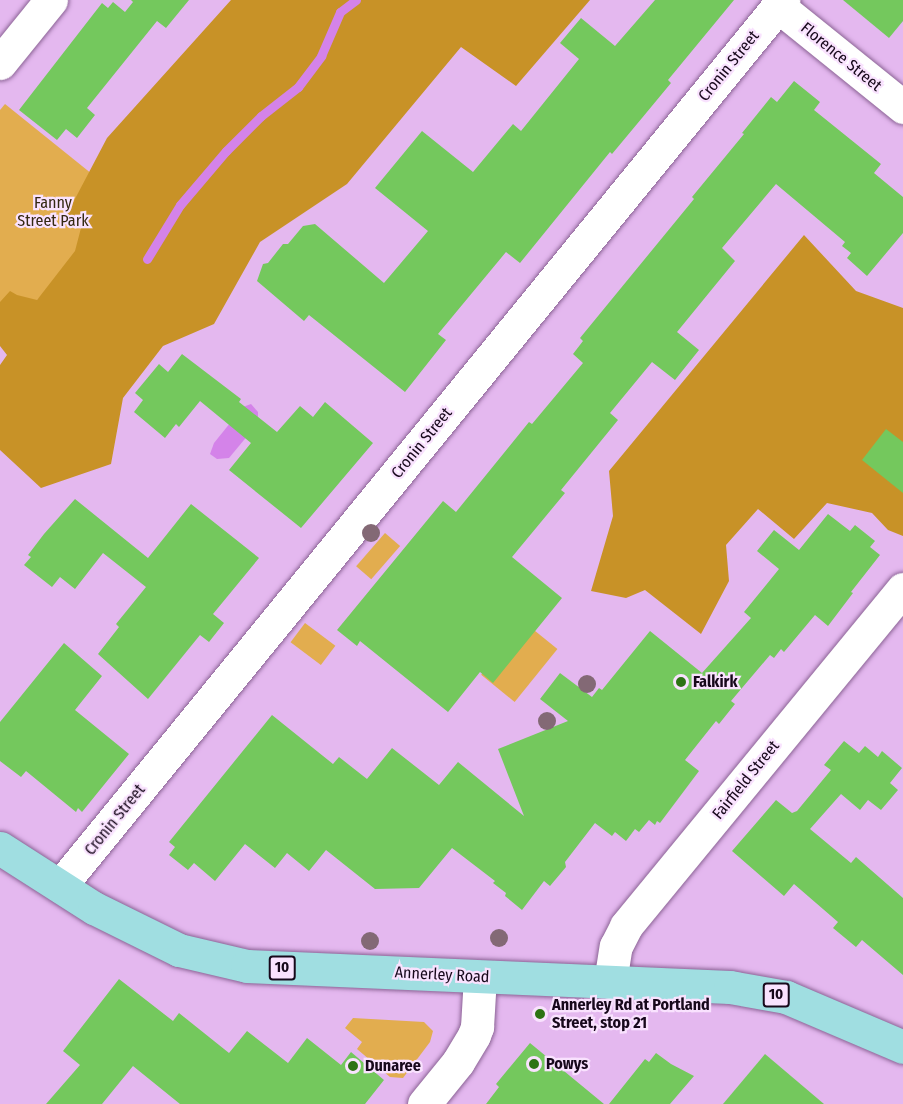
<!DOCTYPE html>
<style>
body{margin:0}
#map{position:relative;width:903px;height:1104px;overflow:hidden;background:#e4b8ef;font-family:"Fira Sans Condensed",sans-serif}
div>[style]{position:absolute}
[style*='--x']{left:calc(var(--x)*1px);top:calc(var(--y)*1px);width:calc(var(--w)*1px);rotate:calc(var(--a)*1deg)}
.green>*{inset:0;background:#e2ad4f;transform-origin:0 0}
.forest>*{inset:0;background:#c89227}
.water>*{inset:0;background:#d483e9}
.stream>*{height:9px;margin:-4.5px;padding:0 4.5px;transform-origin:4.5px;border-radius:4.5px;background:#d483e9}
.building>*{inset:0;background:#74c85d}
.roads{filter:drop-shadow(0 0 2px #8b6395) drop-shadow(0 0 2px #8b6395)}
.minor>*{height:33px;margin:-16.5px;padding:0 16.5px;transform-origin:16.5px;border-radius:16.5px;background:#fff}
.major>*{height:33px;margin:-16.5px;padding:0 16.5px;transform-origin:16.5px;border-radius:16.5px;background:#a0dee1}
.trees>*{width:18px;height:18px;margin:-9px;border-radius:50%;background:#836975}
.dots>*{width:16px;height:16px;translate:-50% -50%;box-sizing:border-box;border:3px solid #f9e2fe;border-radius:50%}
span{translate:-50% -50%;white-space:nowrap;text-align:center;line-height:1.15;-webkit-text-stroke:4.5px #f9e2fe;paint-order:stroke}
.shield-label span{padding:2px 4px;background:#f9e2fe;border:2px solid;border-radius:4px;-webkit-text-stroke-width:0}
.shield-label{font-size:15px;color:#17081b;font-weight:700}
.street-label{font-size:16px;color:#17081b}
.park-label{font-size:16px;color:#342812}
.poi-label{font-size:16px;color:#17081b;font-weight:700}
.left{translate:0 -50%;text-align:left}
</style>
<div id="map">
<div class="green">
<div style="clip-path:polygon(5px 104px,128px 203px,0 340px,0 110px)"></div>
<div style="left:385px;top:533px;width:20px;height:44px;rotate:41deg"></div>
<div style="left:524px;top:622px;width:43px;height:68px;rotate:39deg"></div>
<div style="left:305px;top:623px;width:38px;height:24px;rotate:37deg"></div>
<div style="clip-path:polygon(353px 1018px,424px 1022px,433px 1031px,430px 1042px,403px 1078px,390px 1077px,357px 1049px,362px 1042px,345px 1028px)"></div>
</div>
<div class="forest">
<div style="clip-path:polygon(231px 0,590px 0,516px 86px,461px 47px,347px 184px,260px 242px,214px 324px,163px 346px,123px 398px,111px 464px,41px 488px,0 450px,0 365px,7px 355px,0 346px,0 302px,10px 291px,17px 295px,37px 300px,75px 251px,81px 228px,66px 216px,107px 138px)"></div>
<div style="clip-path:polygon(804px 235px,856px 291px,903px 308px,903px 536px,888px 530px,872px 513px,827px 503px,794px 539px,758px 509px,726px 545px,729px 581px,701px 634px,645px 590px,626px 598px,591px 591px,613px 516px,609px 471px)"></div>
</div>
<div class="water">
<div style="clip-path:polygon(251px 404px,258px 412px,258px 423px,229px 458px,217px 459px,210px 454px,214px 443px,243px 407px)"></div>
</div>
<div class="stream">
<div style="--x:147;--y:259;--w:63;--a:-58.6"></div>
<div style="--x:180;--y:205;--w:71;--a:-49.6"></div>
<div style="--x:226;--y:151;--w:49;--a:-45"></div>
<div style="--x:261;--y:116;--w:47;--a:-38.1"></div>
<div style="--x:298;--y:87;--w:39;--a:-53"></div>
<div style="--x:321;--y:56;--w:48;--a:-66.6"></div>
<div style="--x:340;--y:12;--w:20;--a:-37"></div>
</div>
<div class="building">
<div style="clip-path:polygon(131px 0,189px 0,166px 28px,157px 21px,87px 108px,95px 115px,77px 138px,66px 129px,57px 140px,19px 110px,102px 3px,108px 8px,113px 2px,125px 12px,133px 2px)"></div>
<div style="clip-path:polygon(655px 0,734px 0,668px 80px,671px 83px,642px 118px,612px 154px,610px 152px,520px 263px,506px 252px,438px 334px,446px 340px,405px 392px,309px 315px,304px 321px,257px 281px,263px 264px,268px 263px,283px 244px,288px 244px,303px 226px,315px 224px,384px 283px,428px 231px,375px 188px,422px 131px,473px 172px,513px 124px,521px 131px,579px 59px,560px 43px,581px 18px,615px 46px)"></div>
<div style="clip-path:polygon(843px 0,903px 0,903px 21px,889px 38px)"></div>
<div style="clip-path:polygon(794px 81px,820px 102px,814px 110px,881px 164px,874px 173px,903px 197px,903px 233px,867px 276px,847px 258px,851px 253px,842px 246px,845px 242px,776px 184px,722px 248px,735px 261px,677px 332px,699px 350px,675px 380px,652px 362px,610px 413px,618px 420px,561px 490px,565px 493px,512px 557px,562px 598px,493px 683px,480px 672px,448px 712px,360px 641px,357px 646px,337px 630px,443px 501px,456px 512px,529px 422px,532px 424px,583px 363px,573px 354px,583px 341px,580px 338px,694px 199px,692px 197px,744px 134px,742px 133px,771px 97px,777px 102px)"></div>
<div style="clip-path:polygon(182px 354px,241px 399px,239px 402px,277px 432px,300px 406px,313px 417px,325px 402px,373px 443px,301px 528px,229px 470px,251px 443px,200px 401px,179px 427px,176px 424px,165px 438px,134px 412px,143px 400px,135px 393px,159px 364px,168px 372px)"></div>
<div style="clip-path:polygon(886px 429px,903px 442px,903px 493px,862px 460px)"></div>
<div style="clip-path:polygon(75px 499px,148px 558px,191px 504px,259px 558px,213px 614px,224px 623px,209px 642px,200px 635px,148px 699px,98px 654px,119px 627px,116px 624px,146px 587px,103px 553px,75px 589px,60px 577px,52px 587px,24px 565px,31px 557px,28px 555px,44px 534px)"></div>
<div style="clip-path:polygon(828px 514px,850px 531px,855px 525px,875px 541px,870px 547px,880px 555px,851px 592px,853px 593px,828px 626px,815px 615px,784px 652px,781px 649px,774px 658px,770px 655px,731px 701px,735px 704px,719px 724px,716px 721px,685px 760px,699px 771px,660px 823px,657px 821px,655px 825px,649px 820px,639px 832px,635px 829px,626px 841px,615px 832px,612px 836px,595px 823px,565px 862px,566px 867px,550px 886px,544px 881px,522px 910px,505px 896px,506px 893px,493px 883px,495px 881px,452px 848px,419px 888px,375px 889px,326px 850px,309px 871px,287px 853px,275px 868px,245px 844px,215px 881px,194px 863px,188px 870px,169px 855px,175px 847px,169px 842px,272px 715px,333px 764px,339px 757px,367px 779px,392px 748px,439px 785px,458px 762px,524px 816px,498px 749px,568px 721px,540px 699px,560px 673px,592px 697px,599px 688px,602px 690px,650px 631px,702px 673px,751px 618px,744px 612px,779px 569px,757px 551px,774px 530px,799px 550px)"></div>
<div style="clip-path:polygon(64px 643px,102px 676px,75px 710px,129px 754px,82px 812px,78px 808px,76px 812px,26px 771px,21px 777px,0 761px,0 722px)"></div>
<div style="clip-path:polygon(844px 741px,859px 753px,865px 746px,878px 757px,882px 751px,902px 768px,890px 783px,898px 790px,881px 810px,868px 800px,860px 810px,841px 794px,810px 829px,851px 863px,856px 857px,903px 898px,903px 975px,862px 940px,856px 947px,833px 928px,838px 922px,794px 884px,784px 896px,732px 851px,776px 800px,792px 813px,797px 811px,831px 770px,824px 765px)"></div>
<div style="clip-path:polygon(119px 979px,173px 1021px,179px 1013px,229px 1053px,247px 1031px,288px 1063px,307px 1038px,341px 1065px,351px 1052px,384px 1080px,365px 1104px,180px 1104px,133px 1066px,102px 1104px,46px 1104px,80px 1065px,63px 1051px)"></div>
<div style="clip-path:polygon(530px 1043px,604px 1104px,486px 1104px,499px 1087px,496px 1084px)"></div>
<div style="clip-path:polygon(656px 1053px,671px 1064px,694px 1076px,670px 1104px,609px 1104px,645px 1059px,649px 1062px)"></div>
<div style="clip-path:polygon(765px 1054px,824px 1104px,723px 1104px)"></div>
</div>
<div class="roads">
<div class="minor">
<div style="--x:778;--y:6;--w:161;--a:38.9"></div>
<div style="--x:0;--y:63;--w:81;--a:-51"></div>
<div style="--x:60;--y:886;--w:1144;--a:-50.78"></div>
<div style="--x:610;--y:982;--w:36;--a:-81"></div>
<div style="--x:616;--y:946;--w:22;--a:-63"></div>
<div style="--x:626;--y:926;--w:436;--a:-50.6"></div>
<div style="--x:424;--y:1104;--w:54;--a:-51"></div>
<div style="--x:458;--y:1062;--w:31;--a:-59"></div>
<div style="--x:474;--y:1035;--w:9;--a:-69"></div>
<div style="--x:477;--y:1027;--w:50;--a:-86.6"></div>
</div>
<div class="major">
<div style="--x:0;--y:848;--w:112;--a:32.6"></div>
<div style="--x:94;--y:908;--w:95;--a:26.3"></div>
<div style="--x:179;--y:950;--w:70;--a:13.2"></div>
<div style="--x:247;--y:966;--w:483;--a:2.5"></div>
<div style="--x:730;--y:987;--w:57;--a:10.1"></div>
<div style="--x:786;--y:997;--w:127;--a:23.1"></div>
</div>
</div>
<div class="trees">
<div style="left:371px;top:533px"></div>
<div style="left:587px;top:684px"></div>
<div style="left:547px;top:721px"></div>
<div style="left:499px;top:938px"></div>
<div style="left:370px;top:941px"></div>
</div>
<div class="dots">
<div style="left:681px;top:682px;background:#2d7314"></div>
<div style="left:540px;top:1014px;background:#2d7314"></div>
<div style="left:534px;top:1064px;background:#2d7314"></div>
<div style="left:353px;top:1066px;background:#2d7314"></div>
</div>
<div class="shield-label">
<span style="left:282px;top:968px">10</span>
<span style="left:776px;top:995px">10</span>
</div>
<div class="street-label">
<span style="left:841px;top:57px;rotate:39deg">Florence Street</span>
<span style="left:729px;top:66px;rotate:-51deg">Cronin Street</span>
<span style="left:422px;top:443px;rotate:-51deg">Cronin Street</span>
<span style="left:746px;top:780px;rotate:-51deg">Fairfield Street</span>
<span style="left:115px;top:820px;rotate:-51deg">Cronin Street</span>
<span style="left:442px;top:975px;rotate:3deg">Annerley Road</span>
</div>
<div class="park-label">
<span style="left:53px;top:212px">Fanny<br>Street Park</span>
</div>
<div class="poi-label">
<span class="left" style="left:693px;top:682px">Falkirk</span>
<span class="left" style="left:552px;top:1014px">Annerley Rd at Portland<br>Street, stop 21</span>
<span class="left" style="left:546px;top:1064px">Powys</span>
<span class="left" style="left:365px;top:1066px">Dunaree</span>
</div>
</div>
